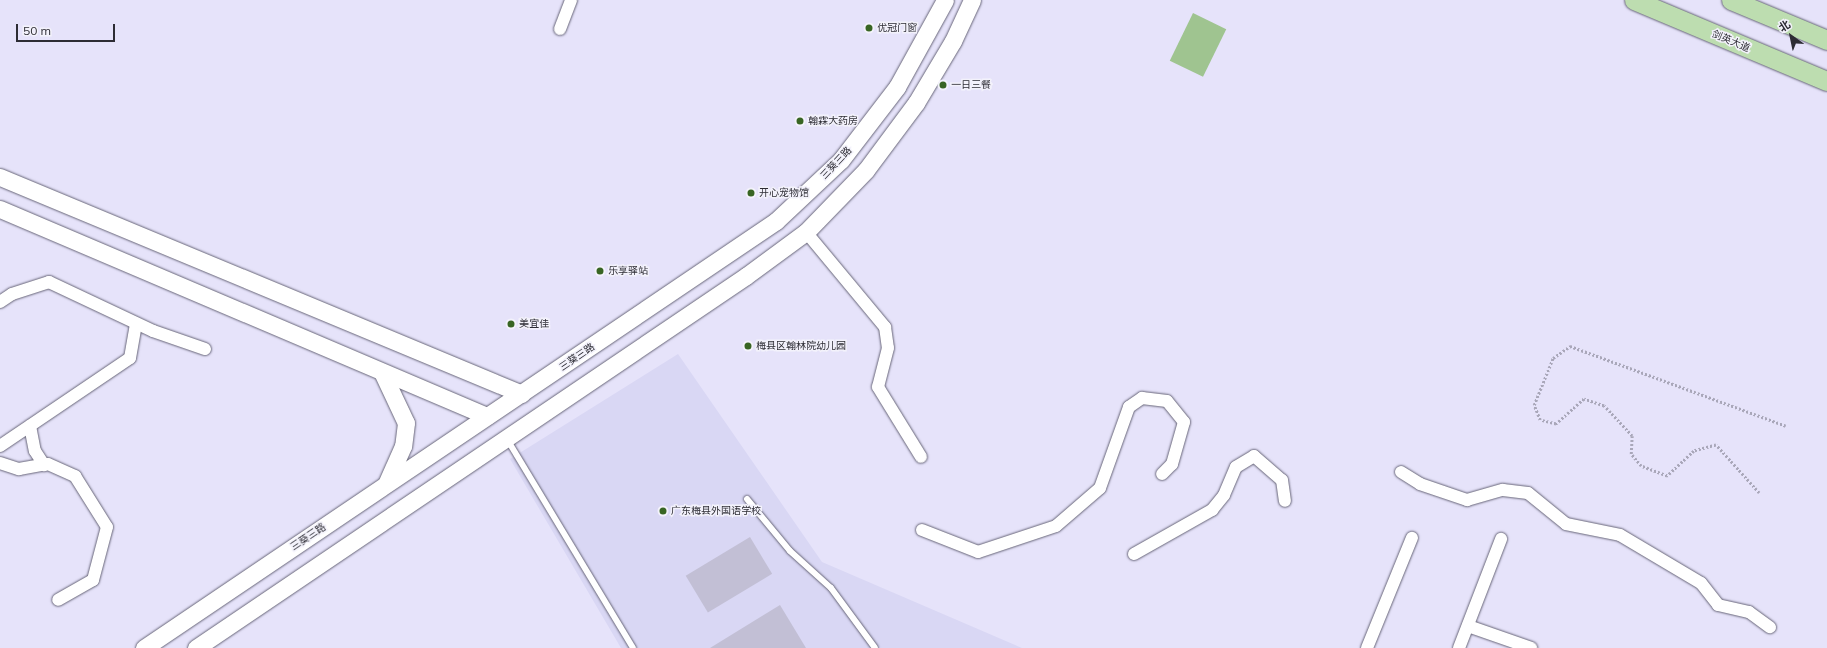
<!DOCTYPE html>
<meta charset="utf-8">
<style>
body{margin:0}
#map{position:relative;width:1827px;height:648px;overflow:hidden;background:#e6e3fa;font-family:Mulish,"Noto Sans SC",sans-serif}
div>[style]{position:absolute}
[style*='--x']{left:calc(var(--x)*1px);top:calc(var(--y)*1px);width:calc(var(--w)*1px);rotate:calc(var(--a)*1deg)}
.built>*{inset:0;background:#d9d7f4}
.green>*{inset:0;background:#9fc490;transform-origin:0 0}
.building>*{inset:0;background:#c2bfd5;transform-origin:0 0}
.path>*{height:2.5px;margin-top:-1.25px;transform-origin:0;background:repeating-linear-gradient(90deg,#a9a7b9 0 2px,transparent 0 4px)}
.roads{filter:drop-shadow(0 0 1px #676578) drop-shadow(0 0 1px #676578)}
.lane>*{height:6px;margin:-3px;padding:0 3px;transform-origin:3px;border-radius:3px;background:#fff}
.street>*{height:12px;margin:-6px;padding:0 6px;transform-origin:6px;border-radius:6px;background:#fff}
.secondary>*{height:17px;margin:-8.5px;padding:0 8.5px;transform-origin:8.5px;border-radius:8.5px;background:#fff}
.primary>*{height:19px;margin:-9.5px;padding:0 9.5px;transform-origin:9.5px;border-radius:9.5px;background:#bdddb0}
.dots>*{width:11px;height:11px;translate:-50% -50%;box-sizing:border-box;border:2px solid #f3f2fb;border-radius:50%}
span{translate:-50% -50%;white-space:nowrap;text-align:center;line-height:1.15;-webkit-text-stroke:3px #f3f2fb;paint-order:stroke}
.poi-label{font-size:10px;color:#2d2c34}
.left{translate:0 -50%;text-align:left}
.street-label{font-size:10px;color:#2d2c34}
.north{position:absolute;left:1771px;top:16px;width:40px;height:40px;-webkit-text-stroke:3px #f3f2fb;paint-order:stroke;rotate:327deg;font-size:11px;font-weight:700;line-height:16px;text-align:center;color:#2d2c34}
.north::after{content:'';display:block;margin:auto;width:14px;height:18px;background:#2d2c34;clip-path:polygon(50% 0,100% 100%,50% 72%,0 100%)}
.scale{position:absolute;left:16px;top:24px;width:99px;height:18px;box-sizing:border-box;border:2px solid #2d2c34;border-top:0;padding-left:5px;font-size:12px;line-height:14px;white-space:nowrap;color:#2d2c34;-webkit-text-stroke:3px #f3f2fb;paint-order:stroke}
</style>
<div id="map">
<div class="built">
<div style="clip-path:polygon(678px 354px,822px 562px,1022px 648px,621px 648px,510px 459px)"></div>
</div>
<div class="green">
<div style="left:1193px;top:13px;width:37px;height:53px;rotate:26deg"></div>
</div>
<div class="building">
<div style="left:750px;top:537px;width:43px;height:75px;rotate:59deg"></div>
<div style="clip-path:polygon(780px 605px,806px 648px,710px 648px)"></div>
</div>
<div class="path">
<div style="--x:1759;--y:493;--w:64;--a:-131.9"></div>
<div style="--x:1716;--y:445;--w:23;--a:165"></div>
<div style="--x:1694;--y:451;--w:37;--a:137"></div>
<div style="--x:1667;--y:476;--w:28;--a:-159"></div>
<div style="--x:1641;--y:466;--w:16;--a:-130"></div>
<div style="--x:1631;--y:454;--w:18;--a:-87"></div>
<div style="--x:1632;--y:436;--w:41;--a:-133"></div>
<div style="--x:1604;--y:406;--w:21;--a:-161"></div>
<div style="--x:1584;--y:399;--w:38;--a:138"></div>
<div style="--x:1556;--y:424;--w:16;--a:-166"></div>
<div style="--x:1540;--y:420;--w:16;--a:-112"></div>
<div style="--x:1534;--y:405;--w:51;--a:-68"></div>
<div style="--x:1553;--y:358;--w:21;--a:-35"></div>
<div style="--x:1570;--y:346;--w:230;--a:20.3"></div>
</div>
<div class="roads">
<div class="lane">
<div style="--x:507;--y:439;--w:244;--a:58.9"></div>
<div style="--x:747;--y:499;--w:67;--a:50.4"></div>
<div style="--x:790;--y:551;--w:55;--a:42.1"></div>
<div style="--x:831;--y:588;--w:74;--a:53.7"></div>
</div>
<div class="street">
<div style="--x:560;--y:29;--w:31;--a:-69"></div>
<div style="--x:806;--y:232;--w:124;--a:50.3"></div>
<div style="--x:885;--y:327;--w:21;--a:82"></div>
<div style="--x:888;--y:348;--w:40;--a:104.4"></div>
<div style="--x:878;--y:387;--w:82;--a:58.4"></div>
<div style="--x:0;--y:302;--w:14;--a:-34"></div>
<div style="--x:12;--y:294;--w:39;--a:-18"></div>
<div style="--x:49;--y:282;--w:115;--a:25.2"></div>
<div style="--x:153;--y:331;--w:55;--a:19.1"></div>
<div style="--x:30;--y:426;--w:25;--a:79"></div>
<div style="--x:35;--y:451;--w:17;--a:57"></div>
<div style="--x:0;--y:446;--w:157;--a:-34.1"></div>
<div style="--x:130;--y:358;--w:35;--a:-80"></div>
<div style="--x:0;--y:463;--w:20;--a:18"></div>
<div style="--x:19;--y:469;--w:29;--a:-10"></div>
<div style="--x:48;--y:464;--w:30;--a:24"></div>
<div style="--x:75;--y:476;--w:60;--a:57.9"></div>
<div style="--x:107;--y:527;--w:55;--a:104.8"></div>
<div style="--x:93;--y:580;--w:40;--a:150.3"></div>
<div style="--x:1401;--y:472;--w:22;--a:32"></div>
<div style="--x:1420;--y:484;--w:50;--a:18.8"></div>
<div style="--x:1467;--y:500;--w:37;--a:-16"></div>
<div style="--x:1503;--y:490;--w:25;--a:7"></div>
<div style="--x:1528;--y:493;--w:49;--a:39.2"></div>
<div style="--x:1566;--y:524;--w:55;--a:11.5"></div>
<div style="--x:1620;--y:535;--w:94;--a:30.7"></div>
<div style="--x:1701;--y:583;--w:28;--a:52"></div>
<div style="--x:1718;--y:605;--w:32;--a:13"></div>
<div style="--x:1749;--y:612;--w:26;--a:36"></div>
<div style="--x:922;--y:530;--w:60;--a:21.4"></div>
<div style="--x:978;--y:552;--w:82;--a:-18.4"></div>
<div style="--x:1056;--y:526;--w:58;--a:-40.8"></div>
<div style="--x:1100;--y:488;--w:86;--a:-70.3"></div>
<div style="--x:1129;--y:407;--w:16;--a:-35"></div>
<div style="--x:1142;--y:398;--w:25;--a:7"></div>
<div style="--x:1167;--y:401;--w:27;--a:51"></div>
<div style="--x:1184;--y:422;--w:44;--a:105.9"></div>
<div style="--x:1172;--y:464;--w:14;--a:135"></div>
<div style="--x:1134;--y:554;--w:90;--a:-29.4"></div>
<div style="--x:1212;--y:510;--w:19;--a:-51"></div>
<div style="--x:1224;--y:495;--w:30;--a:-67"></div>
<div style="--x:1236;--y:467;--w:21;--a:-31"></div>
<div style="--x:1254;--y:456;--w:37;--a:41"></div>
<div style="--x:1282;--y:480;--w:21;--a:82"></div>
<div style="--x:1468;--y:626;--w:67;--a:19.2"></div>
<div style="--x:1367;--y:648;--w:119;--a:-67.8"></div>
<div style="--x:1459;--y:648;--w:117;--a:-68.9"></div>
</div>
<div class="secondary">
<div style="--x:0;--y:177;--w:565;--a:22.57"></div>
<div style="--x:0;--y:209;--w:529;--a:23.03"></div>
<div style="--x:382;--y:372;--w:56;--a:64.8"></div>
<div style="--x:406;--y:423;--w:23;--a:97"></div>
<div style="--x:403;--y:446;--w:39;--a:114"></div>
<div style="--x:144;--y:648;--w:763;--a:-34.04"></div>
<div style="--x:776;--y:221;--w:89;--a:-43.2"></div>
<div style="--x:841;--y:160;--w:92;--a:-52.5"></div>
<div style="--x:897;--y:87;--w:99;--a:-61.1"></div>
<div style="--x:196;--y:648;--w:664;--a:-34.07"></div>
<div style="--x:746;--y:276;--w:74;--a:-36.3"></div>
<div style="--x:806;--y:232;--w:86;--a:-45.9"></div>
<div style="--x:866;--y:170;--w:84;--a:-53.3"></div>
<div style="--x:916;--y:103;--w:72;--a:-59.2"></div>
<div style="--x:953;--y:41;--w:45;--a:-65.1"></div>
</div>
<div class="primary">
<div style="--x:1634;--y:0;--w:209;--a:22.8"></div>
<div style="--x:1731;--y:0;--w:104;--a:22.6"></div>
</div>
</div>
<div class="dots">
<div style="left:869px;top:28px;background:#386523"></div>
<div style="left:943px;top:85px;background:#386523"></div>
<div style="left:800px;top:121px;background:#386523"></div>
<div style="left:751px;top:193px;background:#386523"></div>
<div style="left:600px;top:271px;background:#386523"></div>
<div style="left:511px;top:324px;background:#386523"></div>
<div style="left:748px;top:346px;background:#386523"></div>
<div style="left:663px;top:511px;background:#386523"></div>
</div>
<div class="poi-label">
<span class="left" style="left:877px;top:28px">优冠门窗</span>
<span class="left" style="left:951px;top:85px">一日三餐</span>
<span class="left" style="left:808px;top:121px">翰霖大药房</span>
<span class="left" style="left:759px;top:193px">开心宠物馆</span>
<span class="left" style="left:608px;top:271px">乐享驿站</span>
<span class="left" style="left:519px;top:324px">美宜佳</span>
<span class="left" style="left:756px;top:346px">梅县区翰林院幼儿园</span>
<span class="left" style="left:671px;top:511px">广东梅县外国语学校</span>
</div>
<div class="street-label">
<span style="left:1731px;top:41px;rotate:23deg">剑英大道</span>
<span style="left:836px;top:163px;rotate:-47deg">三葵三路</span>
<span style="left:577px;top:357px;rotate:-34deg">三葵三路</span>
<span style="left:308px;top:537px;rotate:-34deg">三葵三路</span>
</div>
<div class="north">北</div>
<div class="scale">50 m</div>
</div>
